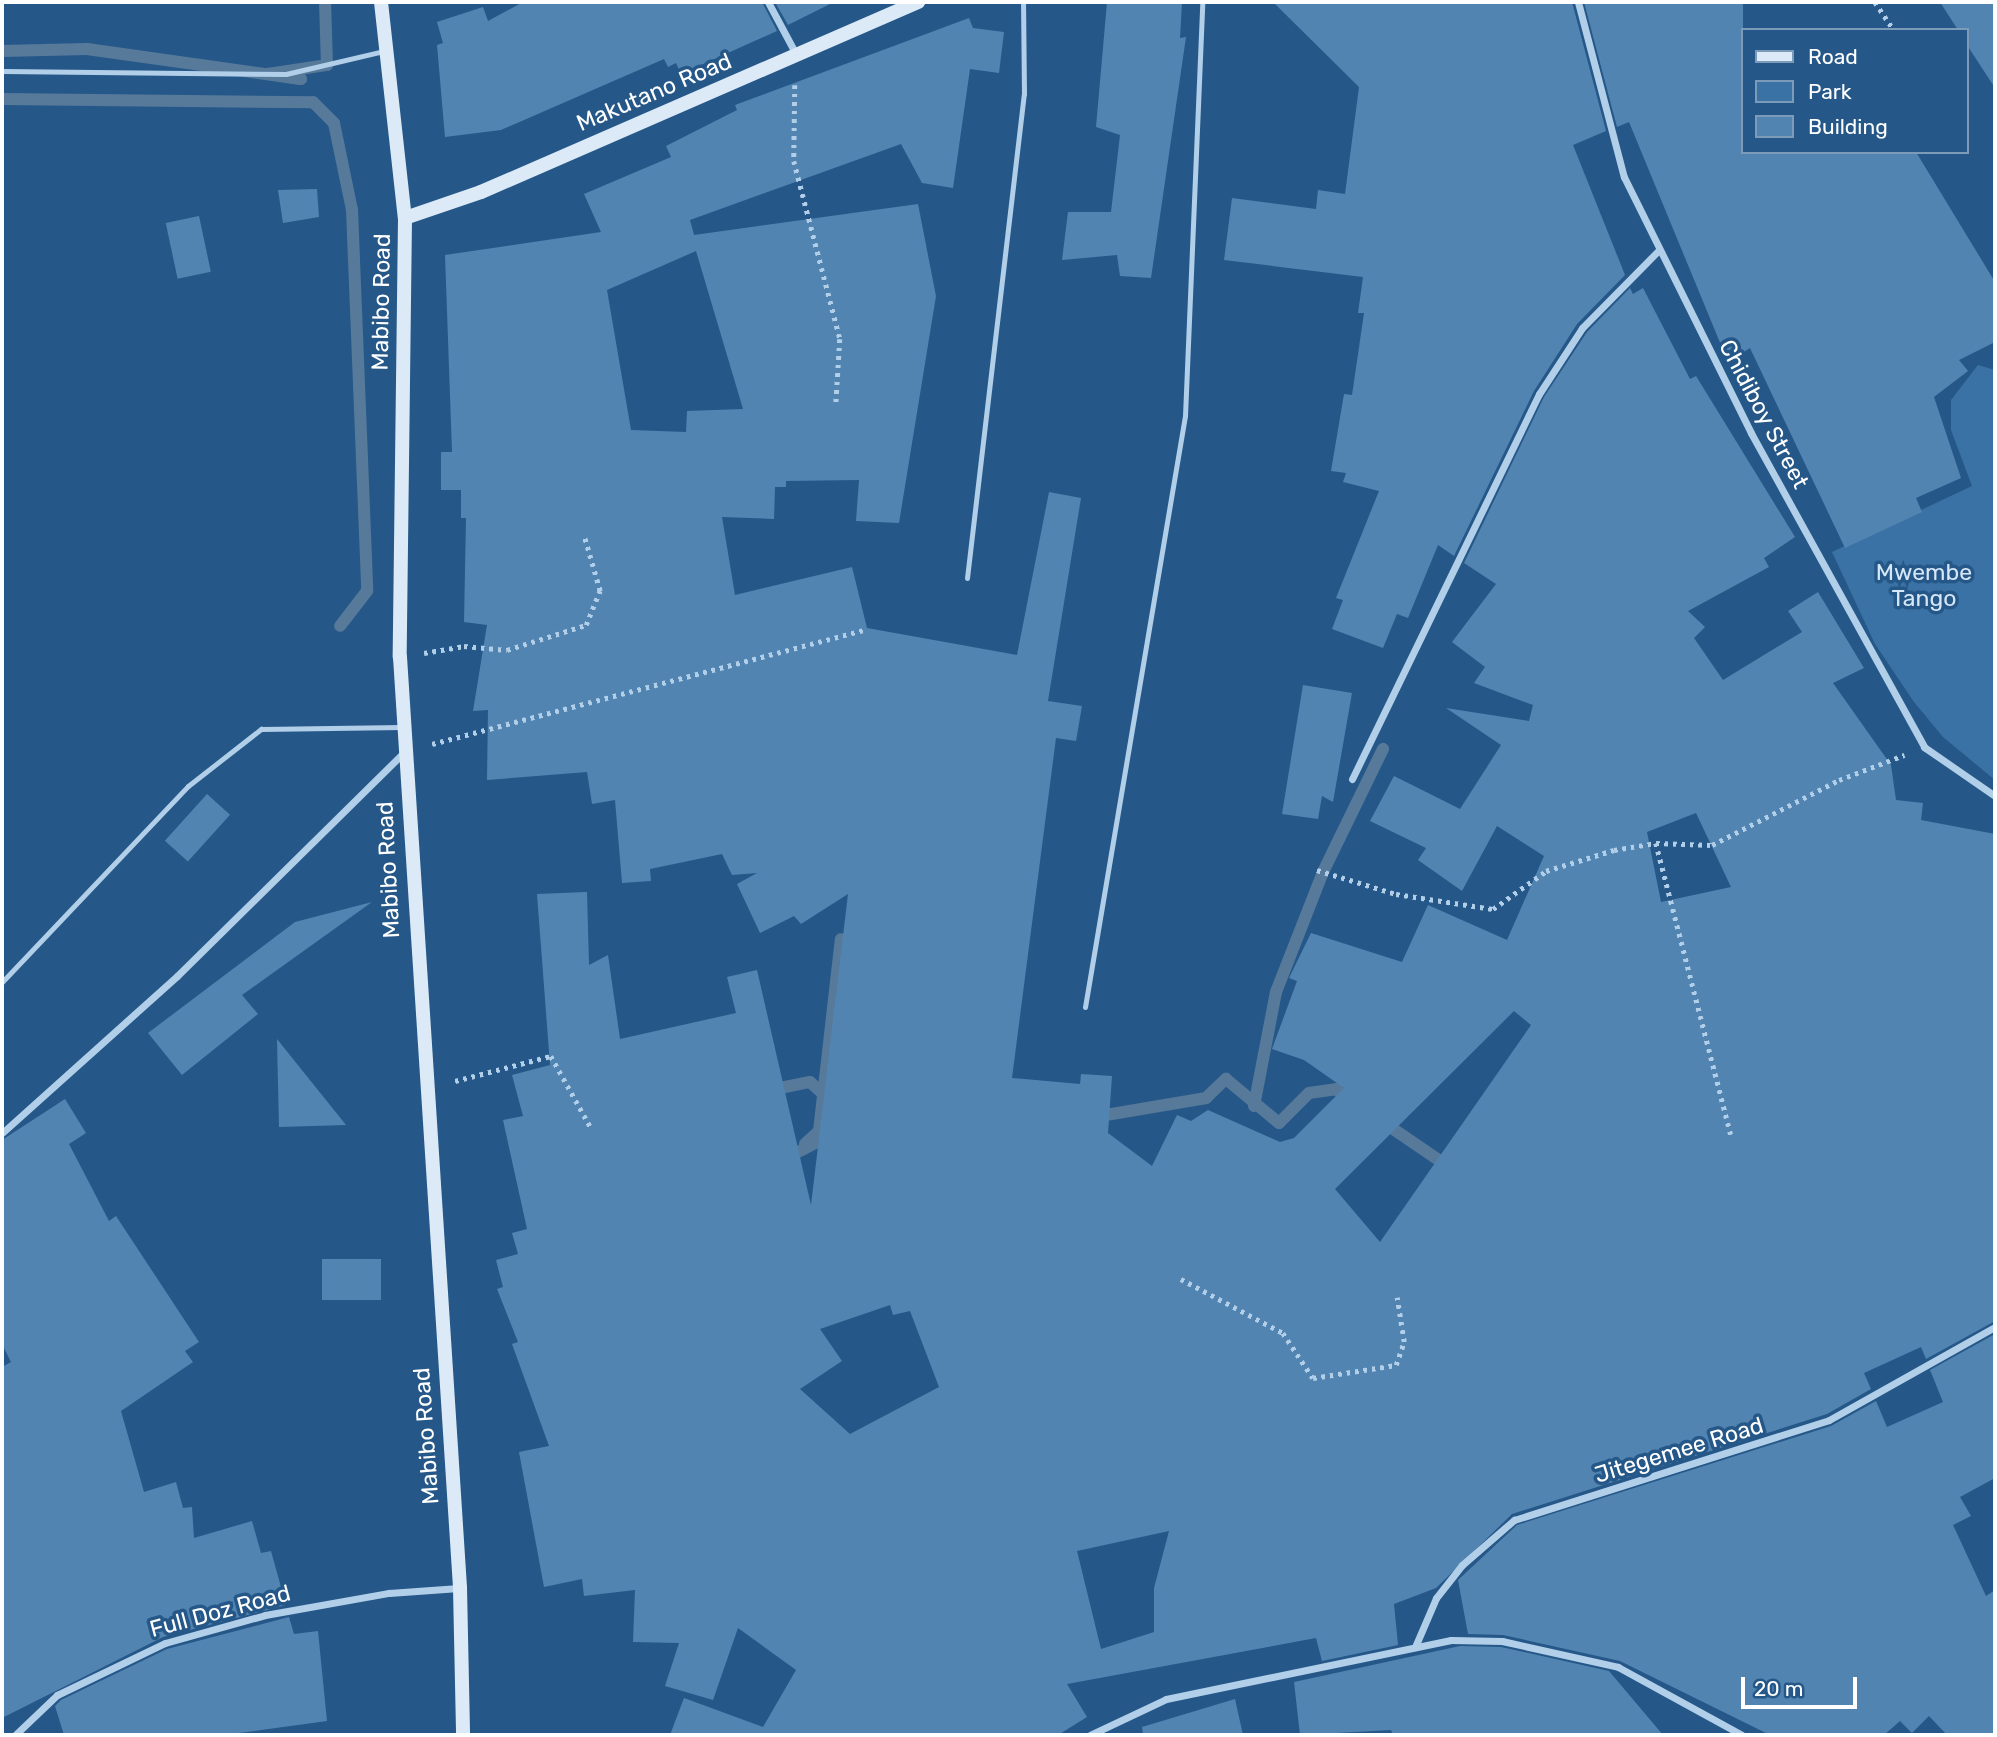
<!DOCTYPE html>
<style>
body{margin:0}
#map{position:relative;width:1997px;height:1737px;overflow:hidden;background:#255888;font-family:Rubik,sans-serif}
div>[style]{position:absolute}
[style*='--x']{left:calc(var(--x)*1px);top:calc(var(--y)*1px);width:calc(var(--w)*1px);rotate:calc(var(--a)*1deg)}
.green>*{inset:0;background:#3a72a5}
.stream>*{height:12px;margin:-6px;padding:0 6px;transform-origin:6px;border-radius:6px;background:#577a9b}
.building>*{inset:0;background:#5284b2;transform-origin:0 0}
.path>*{height:4.5px;margin-top:-2.25px;transform-origin:0;background:repeating-linear-gradient(90deg,#b2cfe9 0 3.5px,transparent 0 8.5px)}
.lane>*{height:5px;margin:-2.5px;padding:0 2.5px;transform-origin:2.5px;border-radius:2.5px;background:#b2cfe9}
.street>*{height:7px;margin:-3.5px;padding:0 3.5px;transform-origin:3.5px;border-radius:3.5px;background:#b2cfe9}
.secondary>*{height:14px;margin:-7px;padding:0 7px;transform-origin:7px;border-radius:7px;background:#dceaf8}
span{translate:-50% -50%;white-space:nowrap;text-align:center;line-height:1.15;-webkit-text-stroke:7px #255888;paint-order:stroke}
.street-label{font-size:23px;color:#fff}
.park-label{font-size:23px;color:#d6e7f7}
.frame{position:absolute;inset:0;border:4px solid #fff;pointer-events:none}
.legend{position:absolute;left:1741px;top:28px;width:228px;height:126px;box-sizing:border-box;background:#255888;border:2px solid #7c9bb8;margin:0;padding:9px 12px;list-style:none;font-size:21px;color:#fff}
.legend li{display:flex;align-items:center;gap:14px;height:35px}
.legend b{width:35px;border:2px solid #7c9bb8}
.scale{position:absolute;left:1741px;top:1677px;width:116px;height:32px;box-sizing:border-box;border:4px solid #fff;border-top:0;padding-left:9px;font-size:21px;line-height:24px;white-space:nowrap;color:#fff;-webkit-text-stroke:5px #255888;paint-order:stroke}
</style>
<div id="map">
<div class="green">
<div style="clip-path:polygon(1978px 365px,1995px 370px,1995px 780px,1943px 737px,1914px 702px,1875px 644px,1832px 552px,1972px 486px,1951px 430px,1951px 400px)"></div>
</div>
<div class="stream">
<div style="--x:2;--y:51;--w:85;--a:-1.3"></div>
<div style="--x:87;--y:49;--w:216;--a:8"></div>
<div style="--x:301;--y:79;--w:33;--a:-171"></div>
<div style="--x:268;--y:74;--w:60;--a:-8.7"></div>
<div style="--x:327;--y:65;--w:63;--a:-91.8"></div>
<div style="--x:2;--y:99;--w:311;--a:0.6"></div>
<div style="--x:313;--y:102;--w:30;--a:45"></div>
<div style="--x:334;--y:123;--w:89;--a:78.3"></div>
<div style="--x:352;--y:210;--w:381;--a:87.7"></div>
<div style="--x:367;--y:591;--w:44;--a:127.6"></div>
<div style="--x:770;--y:1090;--w:41;--a:-11.3"></div>
<div style="--x:810;--y:1082;--w:15;--a:42"></div>
<div style="--x:1254;--y:1106;--w:116;--a:-79.1"></div>
<div style="--x:1276;--y:992;--w:129;--a:-68.6"></div>
<div style="--x:1323;--y:872;--w:137;--a:-64"></div>
<div style="--x:1094;--y:1117;--w:114;--a:-9.6"></div>
<div style="--x:1206;--y:1098;--w:28;--a:-44"></div>
<div style="--x:1226;--y:1079;--w:69;--a:39.7"></div>
<div style="--x:1279;--y:1123;--w:42;--a:-45"></div>
<div style="--x:1309;--y:1093;--w:27;--a:-8"></div>
<div style="--x:1336;--y:1089;--w:18;--a:41"></div>
<div style="--x:1380;--y:1120;--w:83;--a:34.3"></div>
<div style="--x:805;--y:1144;--w:19;--a:-43"></div>
<div style="--x:819;--y:1131;--w:193;--a:-83.5"></div>
<div style="--x:792;--y:1165;--w:11;--a:-80"></div>
<div style="--x:794;--y:1154;--w:42;--a:-27.2"></div>
</div>
<div class="building">
<div style="clip-path:polygon(523px 2px,762px 2px,777px 31px,681px 74px,676px 63px,668px 67px,664px 59px,501px 130px,445px 137px,437px 45px,443px 43px,437px 22px,483px 7px,488px 21px)"></div>
<div style="clip-path:polygon(775px 2px,834px 2px,788px 25px)"></div>
<div style="clip-path:polygon(1107px 2px,1182px 2px,1180px 38px,1186px 37px,1151px 278px,1120px 276px,1117px 255px,1062px 260px,1068px 212px,1111px 212px,1120px 135px,1096px 127px)"></div>
<div style="clip-path:polygon(1273px 2px,1572px 2px,1606px 131px,1573px 145px,1625px 275px,1577px 324px,1534px 391px,1454px 556px,1438px 545px,1408px 618px,1397px 614px,1383px 648px,1332px 629px,1343px 600px,1336px 598px,1379px 491px,1343px 482px,1346px 473px,1331px 471px,1344px 394px,1352px 395px,1364px 313px,1358px 313px,1363px 277px,1224px 260px,1232px 198px,1316px 209px,1318px 190px,1345px 194px,1359px 87px)"></div>
<div style="clip-path:polygon(1584px 2px,1743px 2px,1743px 152px,1916px 152px,1995px 282px,1995px 342px,1959px 360px,1968px 371px,1934px 397px,1961px 478px,1916px 498px,1922px 512px,1845px 548px,1750px 348px,1728px 362px,1629px 122px,1617px 127px)"></div>
<div style="clip-path:polygon(1940px 2px,1995px 2px,1995px 88px,1967px 45px,1967px 30px,1958px 30px)"></div>
<div style="clip-path:polygon(evenodd,969px 18px,973px 28px,1004px 32px,999px 73px,970px 69px,953px 188px,922px 183px,901px 144px,690px 220px,694px 235px,918px 204px,936px 296px,899px 523px,856px 521px,859px 480px,786px 481px,786px 487px,775px 487px,774px 519px,722px 517px,735px 595px,852px 567px,867px 628px,1017px 655px,1049px 492px,1081px 498px,1048px 701px,1082px 706px,1076px 741px,1056px 738px,1012px 1078px,1080px 1084px,1081px 1074px,1112px 1076px,1108px 1133px,1152px 1166px,1177px 1115px,1191px 1121px,1208px 1110px,1280px 1142px,1294px 1138px,1344px 1088px,1304px 1060px,1272px 1049px,1297px 981px,1289px 978px,1311px 933px,1402px 962px,1428px 905px,1507px 940px,1544px 856px,1497px 826px,1462px 891px,1418px 860px,1426px 848px,1370px 821px,1394px 776px,1460px 809px,1501px 745px,1446px 708px,1529px 721px,1533px 705px,1474px 683px,1485px 667px,1452px 642px,1496px 584px,1464px 563px,1544px 397px,1587px 332px,1630px 288px,1633px 294px,1643px 288px,1690px 379px,1696px 376px,1795px 537px,1764px 558px,1769px 567px,1688px 611px,1705px 627px,1694px 638px,1723px 680px,1802px 632px,1788px 611px,1818px 592px,1864px 668px,1833px 683px,1891px 765px,1896px 800px,1923px 803px,1921px 820px,1995px 834px,1995px 1321px,1926px 1359px,1921px 1347px,1864px 1373px,1871px 1389px,1827px 1414px,1512px 1514px,1436px 1588px,1394px 1604px,1398px 1645px,1322px 1661px,1316px 1638px,1067px 1684px,1087px 1717px,1058px 1735px,670px 1735px,684px 1698px,763px 1727px,796px 1670px,738px 1628px,713px 1700px,665px 1686px,679px 1643px,633px 1642px,635px 1590px,584px 1596px,582px 1579px,544px 1587px,519px 1452px,549px 1446px,512px 1344px,518px 1342px,497px 1289px,503px 1287px,496px 1260px,518px 1254px,512px 1233px,527px 1229px,503px 1120px,523px 1116px,512px 1075px,550px 1065px,537px 894px,587px 892px,589px 965px,608px 955px,620px 1039px,736px 1013px,727px 977px,757px 970px,811px 1205px,848px 894px,801px 924px,794px 916px,760px 933px,737px 884px,757px 873px,732px 875px,722px 854px,650px 869px,651px 881px,622px 883px,615px 800px,592px 804px,587px 772px,487px 780px,488px 710px,473px 711px,487px 625px,464px 622px,466px 518px,461px 518px,461px 490px,441px 490px,441px 452px,452px 452px,445px 255px,601px 232px,584px 194px,671px 157px,666px 146px,737px 110px,735px 105px,969px 18px,696px 251px,743px 409px,687px 411px,686px 432px,631px 430px,607px 290px,696px 251px,969px 18px,1696px 813px,1731px 887px,1661px 902px,1647px 832px,1696px 813px,969px 18px,1514px 1011px,1531px 1025px,1380px 1242px,1335px 1189px,1514px 1011px,969px 18px,890px 1305px,893px 1315px,910px 1311px,939px 1387px,850px 1434px,800px 1389px,842px 1361px,820px 1329px,890px 1305px,969px 18px,1169px 1531px,1154px 1588px,1154px 1632px,1101px 1649px,1077px 1551px,1169px 1531px)"></div>
<div style="clip-path:polygon(317px 189px,319px 217px,283px 223px,278px 190px)"></div>
<div style="left:199px;top:216px;width:57px;height:34px;rotate:78deg"></div>
<div style="clip-path:polygon(1303px 685px,1352px 693px,1333px 802px,1322px 796px,1318px 819px,1282px 814px)"></div>
<div style="left:207px;top:794px;width:31px;height:63px;rotate:42deg"></div>
<div style="clip-path:polygon(372px 902px,242px 995px,258px 1014px,182px 1075px,148px 1033px,295px 922px)"></div>
<div style="clip-path:polygon(277px 1039px,346px 1125px,279px 1127px)"></div>
<div style="clip-path:polygon(65px 1099px,86px 1133px,69px 1144px,109px 1221px,116px 1216px,199px 1342px,185px 1351px,193px 1362px,121px 1411px,144px 1492px,176px 1482px,183px 1508px,192px 1507px,194px 1538px,252px 1521px,261px 1553px,271px 1551px,286px 1605px,163px 1637px,2px 1718px,2px 1367px,11px 1362px,2px 1344px,2px 1140px)"></div>
<div style="left:381px;top:1259px;width:41px;height:59px;rotate:90deg"></div>
<div style="clip-path:polygon(1995px 1334px,1995px 1478px,1960px 1497px,1971px 1516px,1953px 1525px,1986px 1596px,1995px 1590px,1995px 1735px,1947px 1735px,1929px 1716px,1912px 1733px,1900px 1721px,1884px 1735px,1770px 1735px,1620px 1661px,1503px 1635px,1468px 1634px,1458px 1580px,1517px 1525px,1831px 1426px,1876px 1401px,1887px 1427px,1943px 1402px,1930px 1370px)"></div>
<div style="clip-path:polygon(289px 1617px,294px 1634px,318px 1631px,327px 1721px,224px 1735px,64px 1735px,55px 1706px,61px 1700px,167px 1649px)"></div>
<div style="clip-path:polygon(1460px 1646px,1501px 1647px,1609px 1671px,1663px 1735px,1393px 1735px,1391px 1730px,1300px 1735px,1294px 1682px)"></div>
<div style="clip-path:polygon(1235px 1699px,1243px 1735px,1143px 1735px,1142px 1727px)"></div>
</div>
<div class="path">
<div style="--x:1875;--y:2;--w:34;--a:56"></div>
<div style="--x:795;--y:85;--w:76;--a:90.8"></div>
<div style="--x:794;--y:161;--w:184;--a:75.5"></div>
<div style="--x:840;--y:339;--w:66;--a:93.5"></div>
<div style="--x:424;--y:653;--w:41;--a:-9.9"></div>
<div style="--x:464;--y:646;--w:43;--a:5.3"></div>
<div style="--x:507;--y:650;--w:83;--a:-17.6"></div>
<div style="--x:586;--y:625;--w:37;--a:-68"></div>
<div style="--x:600;--y:591;--w:57;--a:-106.2"></div>
<div style="--x:432;--y:744;--w:449;--a:-14.8"></div>
<div style="--x:1656;--y:843;--w:301;--a:75.6"></div>
<div style="--x:1317;--y:870;--w:83;--a:16.9"></div>
<div style="--x:1396;--y:894;--w:98;--a:8.8"></div>
<div style="--x:1493;--y:909;--w:65;--a:-35.6"></div>
<div style="--x:1546;--y:871;--w:71;--a:-17.2"></div>
<div style="--x:1614;--y:850;--w:43;--a:-9.5"></div>
<div style="--x:1656;--y:843;--w:56;--a:2"></div>
<div style="--x:1712;--y:845;--w:143;--a:-27.1"></div>
<div style="--x:1839;--y:780;--w:70;--a:-21"></div>
<div style="--x:455;--y:1081;--w:99;--a:-14.6"></div>
<div style="--x:551;--y:1056;--w:82;--a:60.9"></div>
<div style="--x:1181;--y:1279;--w:115;--a:27.9"></div>
<div style="--x:1283;--y:1333;--w:54;--a:56.3"></div>
<div style="--x:1313;--y:1378;--w:84;--a:-8.9"></div>
<div style="--x:1396;--y:1365;--w:24;--a:-71"></div>
<div style="--x:1404;--y:1342;--w:45;--a:-99"></div>
</div>
<div class="lane">
<div style="--x:2;--y:71;--w:284;--a:0.6"></div>
<div style="--x:286;--y:74;--w:101;--a:-13.2"></div>
<div style="--x:967;--y:578;--w:487;--a:-83.3"></div>
<div style="--x:1024;--y:94;--w:92;--a:-90.6"></div>
<div style="--x:2;--y:982;--w:270;--a:-46.5"></div>
<div style="--x:188;--y:786;--w:93;--a:-38"></div>
<div style="--x:261;--y:729;--w:141;--a:-0.8"></div>
<div style="--x:1085;--y:1007;--w:599;--a:-80.4"></div>
<div style="--x:1185;--y:416;--w:414;--a:-87.6"></div>
</div>
<div class="street">
<div style="--x:768;--y:2;--w:61;--a:61.8"></div>
<div style="--x:1578;--y:2;--w:181;--a:75.3"></div>
<div style="--x:1624;--y:177;--w:286;--a:63.6"></div>
<div style="--x:1751;--y:433;--w:359;--a:61.1"></div>
<div style="--x:1924;--y:747;--w:86;--a:34.6"></div>
<div style="--x:1352;--y:779;--w:428;--a:-64.1"></div>
<div style="--x:1539;--y:394;--w:79;--a:-56.9"></div>
<div style="--x:1582;--y:328;--w:108;--a:-45.4"></div>
<div style="--x:2;--y:1133;--w:235;--a:-41.9"></div>
<div style="--x:177;--y:976;--w:319;--a:-44.6"></div>
<div style="--x:1415;--y:1647;--w:53;--a:-66.8"></div>
<div style="--x:1436;--y:1598;--w:42;--a:-51.8"></div>
<div style="--x:1462;--y:1565;--w:69;--a:-40.9"></div>
<div style="--x:1514;--y:1520;--w:330;--a:-17.6"></div>
<div style="--x:1829;--y:1420;--w:190;--a:-29.3"></div>
<div style="--x:15;--y:1735;--w:58;--a:-43.6"></div>
<div style="--x:57;--y:1695;--w:120;--a:-25.7"></div>
<div style="--x:165;--y:1643;--w:104;--a:-15.6"></div>
<div style="--x:265;--y:1615;--w:126;--a:-10.1"></div>
<div style="--x:389;--y:1593;--w:70;--a:-4.1"></div>
<div style="--x:1090;--y:1735;--w:84;--a:-25.3"></div>
<div style="--x:1166;--y:1699;--w:291;--a:-11.7"></div>
<div style="--x:1451;--y:1640;--w:51;--a:1.1"></div>
<div style="--x:1502;--y:1641;--w:119;--a:12.6"></div>
<div style="--x:1618;--y:1667;--w:141;--a:28.7"></div>
</div>
<div class="secondary">
<div style="--x:381;--y:2;--w:217;--a:83.7"></div>
<div style="--x:405;--y:218;--w:439;--a:90.7"></div>
<div style="--x:400;--y:657;--w:933;--a:86.31"></div>
<div style="--x:460;--y:1588;--w:147;--a:88.8"></div>
<div style="--x:405;--y:218;--w:80;--a:-18.9"></div>
<div style="--x:481;--y:192;--w:477;--a:-23.5"></div>
</div>
<div class="street-label">
<span style="left:654px;top:92px;rotate:-23deg">Makutano Road</span>
<span style="left:381px;top:302px;rotate:-89deg">Mabibo Road</span>
<span style="left:1764px;top:414px;rotate:62deg">Chidiboy Street</span>
<span style="left:388px;top:870px;rotate:-93deg">Mabibo Road</span>
<span style="left:426px;top:1436px;rotate:-94deg">Mabibo Road</span>
<span style="left:1679px;top:1450px;rotate:-17deg">Jitegemee Road</span>
<span style="left:220px;top:1611px;rotate:-15deg">Full Doz Road</span>
</div>
<div class="park-label">
<span style="left:1924px;top:585px">Mwembe<br>Tango</span>
</div>
<div class="frame"></div>
<ul class="legend">
<li><b style="height:9px;background:#dceaf8"></b>Road</li>
<li><b style="height:19px;background:#3a72a5"></b>Park</li>
<li><b style="height:19px;background:#5284b2"></b>Building</li>
</ul>
<div class="scale">20 m</div>
</div>
